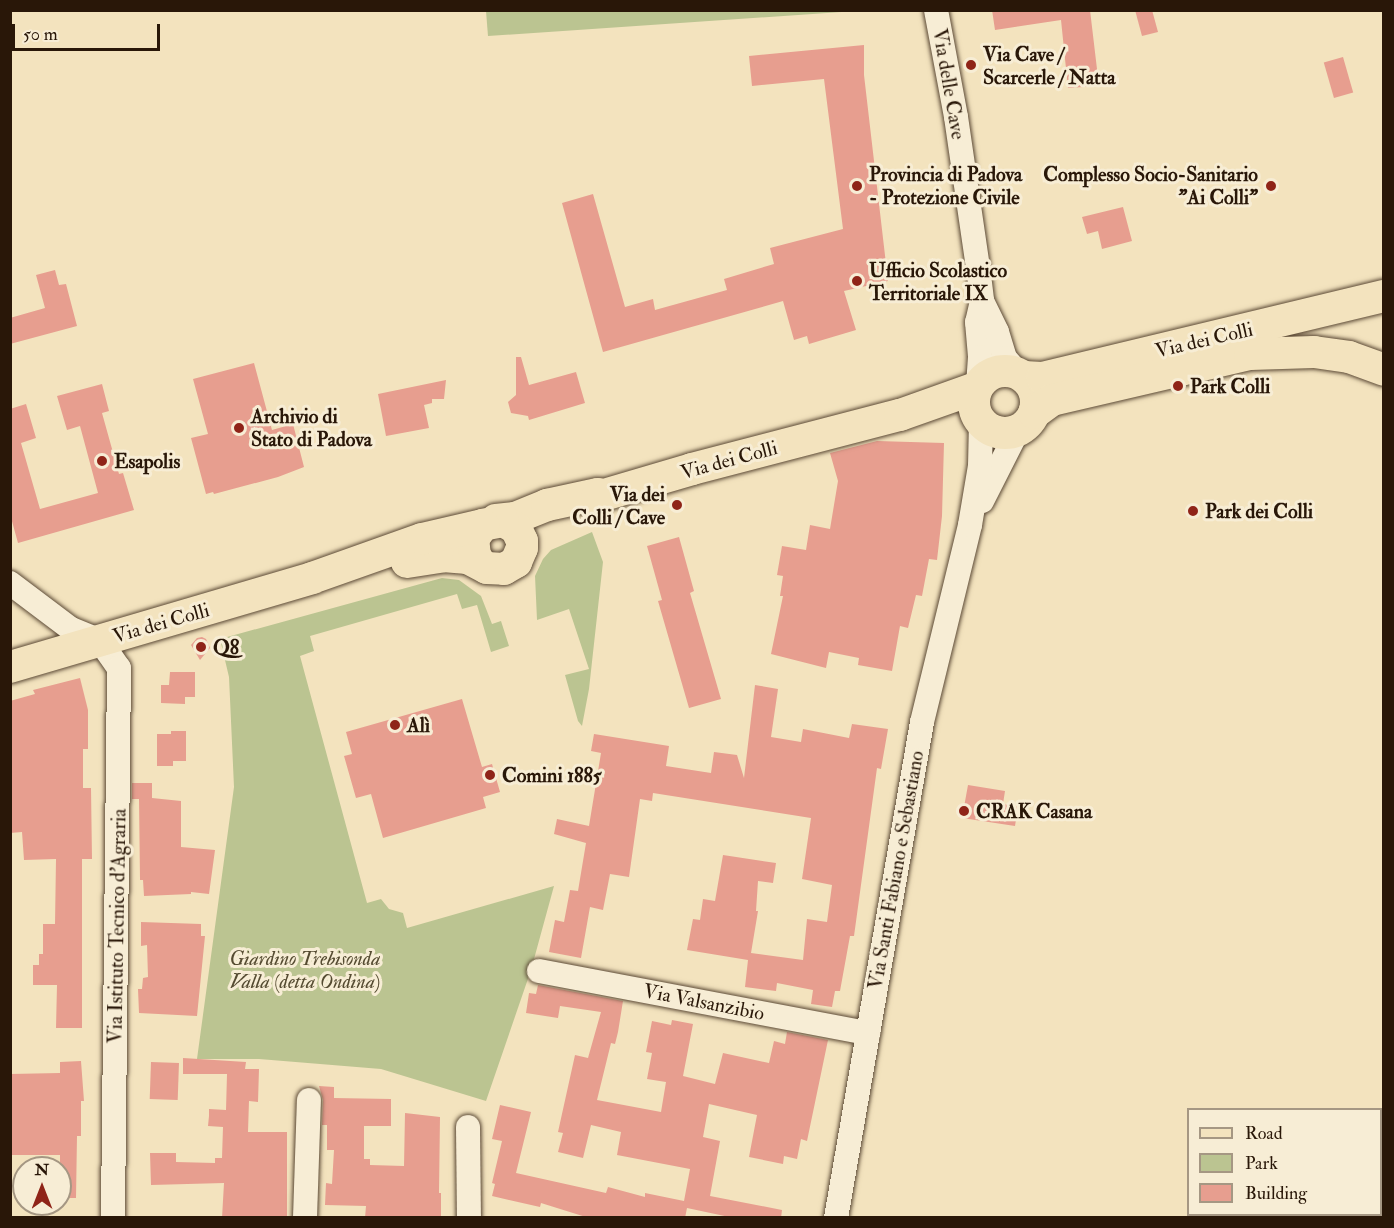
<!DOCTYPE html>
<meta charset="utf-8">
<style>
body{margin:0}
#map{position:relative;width:1394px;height:1228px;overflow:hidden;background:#f3e3be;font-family:"IM FELL Double Pica",serif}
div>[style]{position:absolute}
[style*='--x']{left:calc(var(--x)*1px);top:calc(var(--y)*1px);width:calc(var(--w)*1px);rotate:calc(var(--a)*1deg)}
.green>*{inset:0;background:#bbc491}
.building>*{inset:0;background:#e79e8f;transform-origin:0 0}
.roads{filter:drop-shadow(0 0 2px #5c4a36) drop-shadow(0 0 2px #5c4a36)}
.minor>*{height:24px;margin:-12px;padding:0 12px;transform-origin:12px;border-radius:12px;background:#f7edd5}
.major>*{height:32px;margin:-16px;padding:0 16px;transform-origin:16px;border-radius:16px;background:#f3e3be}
.major>.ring{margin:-16px;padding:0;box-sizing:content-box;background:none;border:32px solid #f3e3be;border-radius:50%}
.dots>*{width:16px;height:16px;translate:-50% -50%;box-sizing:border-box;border:3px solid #f7edd5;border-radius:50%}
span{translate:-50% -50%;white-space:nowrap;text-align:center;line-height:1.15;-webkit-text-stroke:6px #f7edd5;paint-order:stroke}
.poi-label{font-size:20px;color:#291708;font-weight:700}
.left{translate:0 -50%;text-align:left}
.right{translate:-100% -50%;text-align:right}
.street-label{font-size:20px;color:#291708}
.park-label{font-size:20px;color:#554b31;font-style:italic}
.frame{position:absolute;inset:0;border:12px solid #291708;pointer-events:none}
.legend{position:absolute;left:1187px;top:1108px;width:195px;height:108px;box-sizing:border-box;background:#f7edd5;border:2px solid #a59783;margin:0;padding:8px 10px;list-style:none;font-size:18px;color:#291708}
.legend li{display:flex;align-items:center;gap:12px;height:30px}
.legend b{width:30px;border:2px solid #a59783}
.north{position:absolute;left:12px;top:1156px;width:60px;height:60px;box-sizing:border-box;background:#f7edd5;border:2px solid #a59783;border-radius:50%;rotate:0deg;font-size:16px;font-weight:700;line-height:24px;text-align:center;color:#291708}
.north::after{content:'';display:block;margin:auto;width:21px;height:27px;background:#8f2418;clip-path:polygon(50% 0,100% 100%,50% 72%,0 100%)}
.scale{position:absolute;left:12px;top:24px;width:148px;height:27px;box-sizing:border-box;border:3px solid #291708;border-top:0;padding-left:8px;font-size:18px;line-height:21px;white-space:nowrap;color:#291708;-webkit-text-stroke:4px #f7edd5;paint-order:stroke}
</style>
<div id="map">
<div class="green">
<div style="clip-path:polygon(486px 11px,486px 10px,856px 11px,488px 36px)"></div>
<div style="clip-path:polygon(592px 532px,603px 562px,589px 689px,582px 726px,578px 721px,565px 675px,589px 669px,569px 609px,537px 620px,535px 576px,543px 559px,551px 550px)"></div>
<div style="clip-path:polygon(442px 578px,459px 580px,481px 596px,492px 624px,501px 621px,509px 646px,491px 652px,477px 605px,462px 609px,457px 594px,310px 636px,314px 651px,300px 656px,367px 903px,381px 899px,389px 909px,403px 913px,407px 928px,554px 886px,531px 970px,486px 1101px,381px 1069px,259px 1059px,197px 1059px,234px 787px,229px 677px,220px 639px)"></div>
</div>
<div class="building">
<div style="clip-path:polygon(992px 10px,1090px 10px,1099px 86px,1068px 88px,1061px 20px,995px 30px)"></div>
<div style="clip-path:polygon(1135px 10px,1152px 10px,1158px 32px,1142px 36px)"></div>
<div style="clip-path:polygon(864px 45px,864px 75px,888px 281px,844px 291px,856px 330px,809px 344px,807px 336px,794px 340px,783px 301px,603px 352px,562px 203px,593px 194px,625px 307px,653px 299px,655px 310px,727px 290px,724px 279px,774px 264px,770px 248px,843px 229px,824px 79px,752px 86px,749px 56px)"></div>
<div style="left:1343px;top:57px;width:37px;height:20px;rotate:74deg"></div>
<div style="clip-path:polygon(1123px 207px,1132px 241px,1102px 249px,1098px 231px,1087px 234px,1082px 217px)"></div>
<div style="clip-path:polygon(55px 270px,59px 285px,66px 284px,77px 326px,10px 344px,10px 318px,45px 308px,36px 275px)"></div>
<div style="clip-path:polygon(516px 357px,521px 357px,529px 385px,576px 372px,585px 403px,529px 420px,528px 416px,511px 413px,508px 402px,516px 395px)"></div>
<div style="clip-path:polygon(254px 363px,272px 430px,293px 424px,304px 467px,278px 477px,214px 494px,213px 492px,206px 494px,191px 438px,208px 434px,193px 379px)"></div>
<div style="clip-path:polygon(446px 380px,444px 399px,432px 399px,432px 403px,424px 405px,429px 428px,386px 436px,378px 394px)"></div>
<div style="clip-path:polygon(102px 384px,109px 411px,102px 413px,119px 474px,123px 473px,134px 510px,18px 543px,10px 514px,10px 409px,26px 404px,36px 438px,21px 443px,40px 509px,98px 493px,80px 426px,67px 430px,57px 396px)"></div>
<div style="clip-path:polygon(877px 441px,944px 443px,942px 516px,937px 560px,929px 559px,922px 596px,916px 595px,908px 628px,900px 626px,892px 671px,858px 665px,859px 658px,829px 652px,826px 668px,771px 654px,783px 596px,780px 596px,783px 576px,777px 575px,782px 546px,806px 550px,810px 525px,830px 529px,838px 481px,830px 453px)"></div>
<div style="clip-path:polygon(679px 537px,694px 591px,690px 593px,721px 699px,689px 708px,658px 601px,662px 600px,647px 546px)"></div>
<div style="clip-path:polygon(202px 637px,206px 639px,210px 648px,200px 660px,191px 645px,197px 638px)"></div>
<div style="clip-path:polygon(170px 672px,195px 672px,195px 697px,185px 697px,185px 704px,161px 703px,161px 685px,169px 685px)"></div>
<div style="clip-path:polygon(80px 678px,88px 710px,88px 749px,83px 749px,83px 788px,91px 788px,92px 859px,82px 859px,82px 1028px,56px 1028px,57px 985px,33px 985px,33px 965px,39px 965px,39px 954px,43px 954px,43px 924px,55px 924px,56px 859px,24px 860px,22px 832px,10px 833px,10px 701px,35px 694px,33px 690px)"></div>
<div style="clip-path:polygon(755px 685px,778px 689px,771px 737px,801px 742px,803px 729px,849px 738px,852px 724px,888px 729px,881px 769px,877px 768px,854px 936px,850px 936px,840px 991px,835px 991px,832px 1007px,811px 1004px,813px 990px,777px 983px,776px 991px,745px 987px,748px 960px,687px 950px,693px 919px,700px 920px,703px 899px,715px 901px,723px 855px,776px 863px,773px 883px,758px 881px,756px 911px,758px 911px,751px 953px,803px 960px,807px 919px,827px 922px,832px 885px,802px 879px,811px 818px,653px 793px,652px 801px,640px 799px,629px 877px,610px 874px,603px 910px,590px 907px,581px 958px,549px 952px,555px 920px,564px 922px,570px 890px,578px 891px,586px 843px,554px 834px,557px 819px,589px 826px,601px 753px,591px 751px,594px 734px,669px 746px,666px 766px,711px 773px,714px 752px,737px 755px,744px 778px)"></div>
<div style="clip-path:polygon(462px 699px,482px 767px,492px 764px,500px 792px,483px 797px,486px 808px,383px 838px,371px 794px,356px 798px,344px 756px,352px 754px,346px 732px)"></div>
<div style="clip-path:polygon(171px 731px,186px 731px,186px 761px,173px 761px,173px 766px,157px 766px,157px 734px,171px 734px)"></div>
<div style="clip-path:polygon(132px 783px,152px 783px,152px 798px,181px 801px,181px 847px,215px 850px,209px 894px,191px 892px,191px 894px,144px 896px,143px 880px,140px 880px,139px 799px,132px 799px)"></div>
<div style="clip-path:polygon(968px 785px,1005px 791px,1003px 804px,1018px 807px,1015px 826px,962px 818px)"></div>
<div style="clip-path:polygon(141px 922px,201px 924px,201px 936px,205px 936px,197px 1016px,139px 1013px,138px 989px,142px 989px,143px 978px,148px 977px,147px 945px,141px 946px)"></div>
<div style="clip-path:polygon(538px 985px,623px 1001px,618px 1032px,615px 1044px,611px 1043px,597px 1100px,661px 1112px,666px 1082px,647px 1079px,652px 1053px,646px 1052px,652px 1021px,671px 1025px,672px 1020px,693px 1024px,683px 1076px,715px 1084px,723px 1053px,769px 1063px,774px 1041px,785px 1044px,787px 1032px,828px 1040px,807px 1141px,801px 1139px,797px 1159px,784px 1156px,783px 1164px,749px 1157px,757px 1115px,709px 1104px,703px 1137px,720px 1141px,710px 1196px,782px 1210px,781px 1218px,734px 1218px,687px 1208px,685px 1218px,589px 1218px,541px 1203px,540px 1207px,492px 1196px,495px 1184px,492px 1183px,502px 1141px,492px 1139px,500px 1105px,531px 1112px,516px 1173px,606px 1193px,608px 1187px,645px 1197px,645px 1193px,684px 1201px,690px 1169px,617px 1155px,621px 1132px,591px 1125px,583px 1158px,558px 1152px,563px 1133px,558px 1132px,575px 1055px,588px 1058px,601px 1012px,560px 1006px,558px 1018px,526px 1013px,529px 993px,536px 994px)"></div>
<div style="clip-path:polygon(183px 1058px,246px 1062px,245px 1069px,259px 1069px,258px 1102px,249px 1101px,248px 1132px,287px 1132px,287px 1218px,222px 1218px,224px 1183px,151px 1185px,150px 1153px,176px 1153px,176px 1162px,215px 1163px,215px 1158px,222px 1158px,223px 1127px,208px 1126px,209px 1116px,209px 1109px,226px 1110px,227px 1074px,183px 1074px)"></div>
<div style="clip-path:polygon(81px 1061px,84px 1101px,81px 1101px,81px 1136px,77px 1136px,76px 1198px,60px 1198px,60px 1155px,10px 1155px,10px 1074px,60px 1073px,60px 1062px)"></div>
<div style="left:151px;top:1062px;width:28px;height:37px;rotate:2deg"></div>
<div style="clip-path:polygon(319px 1086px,334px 1087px,334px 1098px,391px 1099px,391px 1126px,364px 1126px,364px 1159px,370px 1159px,370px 1165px,404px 1166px,405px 1113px,440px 1117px,439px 1193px,441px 1193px,441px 1218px,365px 1218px,366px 1206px,325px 1205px,326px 1183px,332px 1184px,334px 1150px,327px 1150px,327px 1125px,322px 1125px,323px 1100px)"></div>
</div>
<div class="roads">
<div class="minor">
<div style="--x:936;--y:10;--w:109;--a:79.4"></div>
<div style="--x:956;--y:117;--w:160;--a:81.7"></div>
<div style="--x:979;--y:275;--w:26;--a:83"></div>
<div style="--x:982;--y:301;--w:22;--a:103"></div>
<div style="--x:977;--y:322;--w:35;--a:85"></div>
<div style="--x:980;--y:357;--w:28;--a:94"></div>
<div style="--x:982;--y:301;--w:34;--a:64"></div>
<div style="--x:997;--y:332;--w:27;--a:73"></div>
<div style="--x:1005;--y:358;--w:18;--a:49"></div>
<div style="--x:982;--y:501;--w:80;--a:-63.1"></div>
<div style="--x:10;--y:583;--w:76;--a:37"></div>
<div style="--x:71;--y:629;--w:31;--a:22"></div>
<div style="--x:100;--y:641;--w:33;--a:55"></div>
<div style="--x:119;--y:668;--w:550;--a:90.63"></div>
<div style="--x:539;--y:971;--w:335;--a:10.7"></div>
<div style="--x:468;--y:1127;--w:91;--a:89.4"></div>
<div style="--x:305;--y:1218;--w:118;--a:-88.1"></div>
<div style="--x:836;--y:1218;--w:503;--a:-80.16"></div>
<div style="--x:922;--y:722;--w:203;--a:-76.3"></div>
<div style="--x:970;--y:525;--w:60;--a:-80.4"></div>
<div style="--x:980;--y:466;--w:44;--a:-88.7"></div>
</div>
<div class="major">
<div class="ring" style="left:974px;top:371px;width:30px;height:30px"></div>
<div style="--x:1024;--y:377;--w:18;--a:3"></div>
<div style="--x:1042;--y:378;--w:352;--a:-13.5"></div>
<div style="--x:1034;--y:413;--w:22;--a:-36"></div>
<div style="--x:1052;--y:400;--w:203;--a:-13.1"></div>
<div style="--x:1250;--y:354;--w:64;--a:-1.8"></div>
<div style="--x:1314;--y:352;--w:35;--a:8"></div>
<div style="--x:1349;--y:357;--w:37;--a:20"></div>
<div style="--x:496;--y:520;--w:19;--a:-6"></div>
<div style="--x:515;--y:518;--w:35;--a:-22"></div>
<div style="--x:547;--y:505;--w:52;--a:-12.2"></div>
<div style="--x:598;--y:494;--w:3;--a:108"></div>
<div style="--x:597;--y:497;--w:99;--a:-16.4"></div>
<div style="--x:692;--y:469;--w:215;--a:-14.6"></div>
<div style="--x:900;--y:415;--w:81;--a:-19.6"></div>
<div style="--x:407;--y:562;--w:36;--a:-9"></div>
<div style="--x:443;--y:556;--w:25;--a:5"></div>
<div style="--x:468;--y:558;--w:21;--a:28"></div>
<div style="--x:487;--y:568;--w:17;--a:3"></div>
<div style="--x:504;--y:569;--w:14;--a:-30"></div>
<div style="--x:516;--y:562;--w:15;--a:-67"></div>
<div style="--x:522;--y:548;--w:7;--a:-90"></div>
<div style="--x:522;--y:541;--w:14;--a:-115"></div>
<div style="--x:516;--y:528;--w:15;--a:-152"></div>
<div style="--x:503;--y:521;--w:20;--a:169"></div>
<div style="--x:483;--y:525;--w:17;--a:126"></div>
<div style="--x:473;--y:539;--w:17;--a:83"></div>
<div style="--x:475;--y:556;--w:9;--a:54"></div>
<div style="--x:10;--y:667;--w:315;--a:-16.4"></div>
<div style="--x:312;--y:578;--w:117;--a:-19.5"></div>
<div style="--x:422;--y:539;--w:63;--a:-12.9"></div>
</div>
</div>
<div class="dots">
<div style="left:971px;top:65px;background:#8f2418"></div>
<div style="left:857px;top:186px;background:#8f2418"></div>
<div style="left:1271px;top:186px;background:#8f2418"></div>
<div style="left:857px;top:281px;background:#8f2418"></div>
<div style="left:1178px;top:386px;background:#8f2418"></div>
<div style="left:239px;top:428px;background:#8f2418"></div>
<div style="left:102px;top:461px;background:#8f2418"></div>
<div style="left:677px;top:505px;background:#8f2418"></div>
<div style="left:1193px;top:511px;background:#8f2418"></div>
<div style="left:201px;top:647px;background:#8f2418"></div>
<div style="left:395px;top:725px;background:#8f2418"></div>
<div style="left:490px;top:775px;background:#8f2418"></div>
<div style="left:964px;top:811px;background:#8f2418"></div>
</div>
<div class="poi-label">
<span class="left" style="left:983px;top:66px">Via Cave /<br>Scarcerle / Natta</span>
<span class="left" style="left:869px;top:186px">Provincia di Padova<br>- Protezione Civile</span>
<span class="right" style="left:1258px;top:186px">Complesso Socio-Sanitario<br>"Ai Colli"</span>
<span class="left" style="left:869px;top:282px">Ufficio Scolastico<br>Territoriale IX</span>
<span class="left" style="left:1190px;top:386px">Park Colli</span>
<span class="left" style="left:251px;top:428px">Archivio di<br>Stato di Padova</span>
<span class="left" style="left:114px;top:461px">Esapolis</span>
<span class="right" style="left:665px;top:506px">Via dei<br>Colli / Cave</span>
<span class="left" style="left:1205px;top:511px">Park dei Colli</span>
<span class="left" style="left:213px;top:647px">Q8</span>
<span class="left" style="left:407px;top:725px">Alì</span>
<span class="left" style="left:502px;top:775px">Comini 1885</span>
<span class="left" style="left:976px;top:811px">CRAK Casana</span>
</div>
<div class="street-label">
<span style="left:949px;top:84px;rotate:80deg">Via delle Cave</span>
<span style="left:1204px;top:340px;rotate:-13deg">Via dei Colli</span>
<span style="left:729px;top:460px;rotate:-15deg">Via dei Colli</span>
<span style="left:161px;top:623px;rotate:-16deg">Via dei Colli</span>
<span style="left:896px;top:870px;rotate:-80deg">Via Santi Fabiano e Sebastiano</span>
<span style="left:117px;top:926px;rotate:-89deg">Via Istituto Tecnico d'Agraria</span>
<span style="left:704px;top:1002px;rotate:11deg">Via Valsanzibio</span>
</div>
<div class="park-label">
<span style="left:305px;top:970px">Giardino Trebisonda<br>Valla (detta Ondina)</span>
</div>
<div class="frame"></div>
<ul class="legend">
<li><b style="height:8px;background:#f3e3be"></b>Road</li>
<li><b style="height:16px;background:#bbc491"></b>Park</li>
<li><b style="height:16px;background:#e79e8f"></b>Building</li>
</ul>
<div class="north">N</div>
<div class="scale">50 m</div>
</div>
